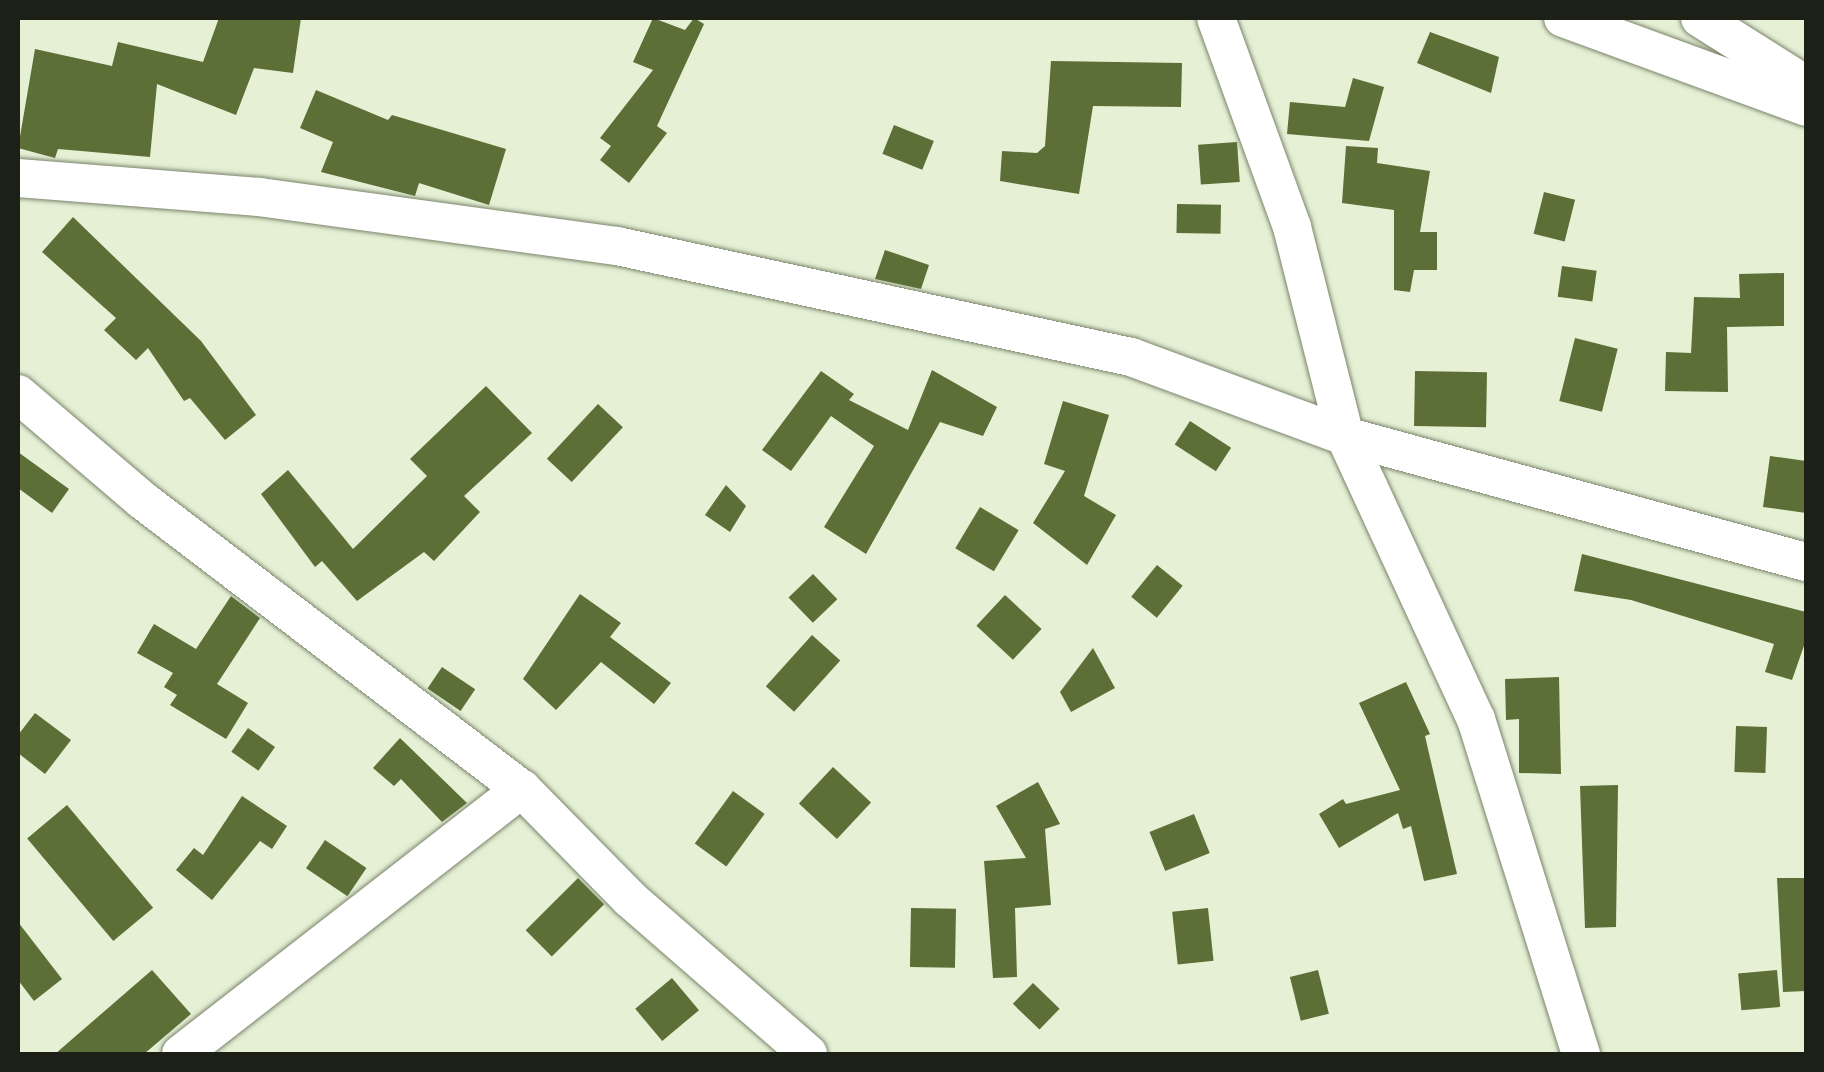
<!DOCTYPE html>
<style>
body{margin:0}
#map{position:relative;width:1824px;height:1072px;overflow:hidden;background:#e5f0d5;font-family:"Noto Serif",serif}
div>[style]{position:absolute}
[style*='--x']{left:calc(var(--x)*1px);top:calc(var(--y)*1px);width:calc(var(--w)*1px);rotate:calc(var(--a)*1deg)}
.building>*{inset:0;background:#5b6f36;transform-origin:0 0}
.roads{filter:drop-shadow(0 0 2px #7a846b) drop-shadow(0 0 2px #7a846b)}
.minor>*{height:38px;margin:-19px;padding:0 19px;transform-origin:19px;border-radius:19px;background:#fff}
span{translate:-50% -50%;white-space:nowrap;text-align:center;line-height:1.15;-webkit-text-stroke:10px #fff;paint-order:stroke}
.frame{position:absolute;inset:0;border:20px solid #1c2016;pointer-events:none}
</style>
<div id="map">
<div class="building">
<div style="clip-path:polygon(219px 18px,301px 18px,293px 73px,254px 68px,236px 115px,157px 84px,150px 157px,58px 149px,55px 158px,18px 148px,35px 49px,112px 66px,118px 42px,203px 62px)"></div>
<div style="clip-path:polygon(653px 18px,685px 30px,694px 18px,704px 24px,657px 126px,667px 133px,629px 183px,600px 160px,611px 146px,600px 138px,653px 70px,633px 62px)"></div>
<div style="clip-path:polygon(1430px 32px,1499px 57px,1491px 93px,1417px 63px)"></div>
<div style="clip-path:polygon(1051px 61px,1182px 63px,1181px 107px,1093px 106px,1079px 194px,1000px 181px,1002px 151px,1037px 153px,1045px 146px)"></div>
<div style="clip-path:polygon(1353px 78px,1384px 87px,1369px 141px,1287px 134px,1290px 102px,1345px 107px)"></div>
<div style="clip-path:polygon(316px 90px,388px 120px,392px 115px,506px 149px,489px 205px,419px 183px,415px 196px,321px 172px,333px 142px,300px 128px)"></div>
<div style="left:894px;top:125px;width:43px;height:31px;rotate:22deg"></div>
<div style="left:1237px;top:142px;width:40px;height:39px;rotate:86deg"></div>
<div style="clip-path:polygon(1346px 146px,1378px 148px,1377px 163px,1430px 171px,1420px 232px,1437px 232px,1437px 270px,1414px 270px,1410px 292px,1394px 290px,1394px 210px,1342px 203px)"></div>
<div style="left:1544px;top:192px;width:32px;height:43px;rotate:14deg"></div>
<div style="left:1177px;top:204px;width:44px;height:29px;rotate:1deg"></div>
<div style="clip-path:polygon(73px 217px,201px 341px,256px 415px,225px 440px,190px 398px,184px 401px,148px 348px,136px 360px,104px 330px,116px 318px,42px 252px)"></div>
<div style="clip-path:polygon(885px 250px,929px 265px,921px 289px,875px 279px)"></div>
<div style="left:1562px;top:266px;width:35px;height:31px;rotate:8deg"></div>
<div style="clip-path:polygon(1784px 273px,1784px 326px,1727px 327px,1728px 392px,1665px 391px,1666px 352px,1691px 353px,1694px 297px,1740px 298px,1739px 274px)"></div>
<div style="left:1575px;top:338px;width:44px;height:65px;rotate:14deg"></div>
<div style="clip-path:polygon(932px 370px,997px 407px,983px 436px,940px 422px,866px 554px,824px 527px,874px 446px,831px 416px,791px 471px,762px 450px,821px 371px,854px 394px,849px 400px,908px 430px)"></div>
<div style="left:1415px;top:371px;width:72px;height:55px;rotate:1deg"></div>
<div style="clip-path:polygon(486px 386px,532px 433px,464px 496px,480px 512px,434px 561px,424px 552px,357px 601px,322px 561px,315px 567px,261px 494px,288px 470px,353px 549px,427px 476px,410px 459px)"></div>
<div style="clip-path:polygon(1063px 401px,1109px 415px,1084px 496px,1116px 515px,1087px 565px,1033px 523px,1065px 471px,1044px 464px)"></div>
<div style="left:598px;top:404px;width:34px;height:75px;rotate:43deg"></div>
<div style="left:1190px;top:421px;width:49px;height:28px;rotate:33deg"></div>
<div style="clip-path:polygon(18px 452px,69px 489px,52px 513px,18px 488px)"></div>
<div style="clip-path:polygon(1770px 456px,1806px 461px,1806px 513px,1763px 507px)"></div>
<div style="clip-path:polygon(726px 485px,746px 506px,730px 532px,705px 515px)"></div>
<div style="left:980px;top:507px;width:45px;height:48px;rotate:31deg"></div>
<div style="clip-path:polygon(1582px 554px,1806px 612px,1806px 640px,1792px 680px,1765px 672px,1774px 644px,1631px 600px,1574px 591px)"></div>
<div style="left:1157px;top:565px;width:33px;height:41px;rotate:39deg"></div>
<div style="left:813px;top:574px;width:35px;height:34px;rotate:46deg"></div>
<div style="clip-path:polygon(580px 594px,621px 623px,610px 637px,671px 683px,654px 704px,601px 662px,556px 710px,523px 679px)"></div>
<div style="left:1005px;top:595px;width:50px;height:42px;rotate:43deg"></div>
<div style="clip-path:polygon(231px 596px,260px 618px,217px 684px,248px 703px,226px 739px,170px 705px,177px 695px,164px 687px,173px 673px,137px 653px,154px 624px,196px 649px)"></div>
<div style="left:812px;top:635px;width:38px;height:69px;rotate:42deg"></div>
<div style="clip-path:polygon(1093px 648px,1115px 688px,1071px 712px,1060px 692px)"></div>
<div style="left:442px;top:667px;width:40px;height:26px;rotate:34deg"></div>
<div style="clip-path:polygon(1559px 677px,1561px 774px,1519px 773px,1519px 719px,1506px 720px,1505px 679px)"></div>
<div style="clip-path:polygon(1406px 682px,1430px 734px,1425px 736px,1457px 874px,1424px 881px,1411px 826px,1403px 829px,1398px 813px,1339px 848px,1319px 814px,1343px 799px,1346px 804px,1400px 790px,1359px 703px)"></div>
<div style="clip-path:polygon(35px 713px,71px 740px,45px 774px,18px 753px,18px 735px)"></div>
<div style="left:1736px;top:726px;width:31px;height:46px;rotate:2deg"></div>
<div style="left:248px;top:728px;width:33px;height:29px;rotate:35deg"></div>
<div style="clip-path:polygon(400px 738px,467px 803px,442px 822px,401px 779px,394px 786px,373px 768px)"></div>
<div style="left:833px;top:767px;width:52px;height:50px;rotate:43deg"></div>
<div style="clip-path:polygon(1038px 782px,1060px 824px,1045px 829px,1051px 905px,1015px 908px,1017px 977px,993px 978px,984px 861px,1026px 858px,996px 806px)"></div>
<div style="clip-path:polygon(1618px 785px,1616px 927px,1585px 928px,1580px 786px)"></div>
<div style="left:733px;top:791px;width:39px;height:65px;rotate:36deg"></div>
<div style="clip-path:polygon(242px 796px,287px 826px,272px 849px,260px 841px,212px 900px,176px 870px,194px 848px,203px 855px)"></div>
<div style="left:67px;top:805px;width:134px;height:52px;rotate:50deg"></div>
<div style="left:1194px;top:814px;width:42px;height:48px;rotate:68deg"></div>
<div style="left:325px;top:840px;width:50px;height:34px;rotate:34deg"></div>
<div style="left:578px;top:878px;width:37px;height:74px;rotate:45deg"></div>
<div style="clip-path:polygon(1777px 878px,1806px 878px,1806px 991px,1783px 992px)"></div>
<div style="left:911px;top:908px;width:45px;height:59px;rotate:1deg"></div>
<div style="left:1208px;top:908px;width:53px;height:36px;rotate:84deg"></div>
<div style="clip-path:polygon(18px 922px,62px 979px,34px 1001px,18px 980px)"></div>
<div style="clip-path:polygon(152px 970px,191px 1014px,144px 1054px,55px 1054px)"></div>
<div style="left:1318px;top:970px;width:45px;height:29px;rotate:76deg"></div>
<div style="left:1777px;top:970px;width:37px;height:39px;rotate:85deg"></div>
<div style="left:672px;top:978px;width:42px;height:48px;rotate:50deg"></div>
<div style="left:1033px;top:983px;width:37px;height:29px;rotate:44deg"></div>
</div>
<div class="roads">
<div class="minor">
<div style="--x:1216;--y:18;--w:222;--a:70"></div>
<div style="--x:1292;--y:227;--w:216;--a:75.8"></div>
<div style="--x:1345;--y:436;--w:312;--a:65.2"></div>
<div style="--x:1476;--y:719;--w:351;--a:72.6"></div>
<div style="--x:1563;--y:18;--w:259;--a:20.1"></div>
<div style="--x:1700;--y:18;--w:125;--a:32.3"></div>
<div style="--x:18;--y:178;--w:242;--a:4.5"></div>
<div style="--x:259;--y:197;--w:361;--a:7.8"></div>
<div style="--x:617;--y:246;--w:526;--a:12.19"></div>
<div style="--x:1131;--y:357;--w:228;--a:20.3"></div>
<div style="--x:1345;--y:436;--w:478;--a:15.3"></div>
<div style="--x:18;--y:394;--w:163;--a:40.5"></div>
<div style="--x:142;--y:500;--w:477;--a:37.3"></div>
<div style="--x:522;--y:789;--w:154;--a:45.5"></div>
<div style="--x:630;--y:899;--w:236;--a:41"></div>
<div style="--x:181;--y:1054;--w:432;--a:-37.9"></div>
</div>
</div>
<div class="frame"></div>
</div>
